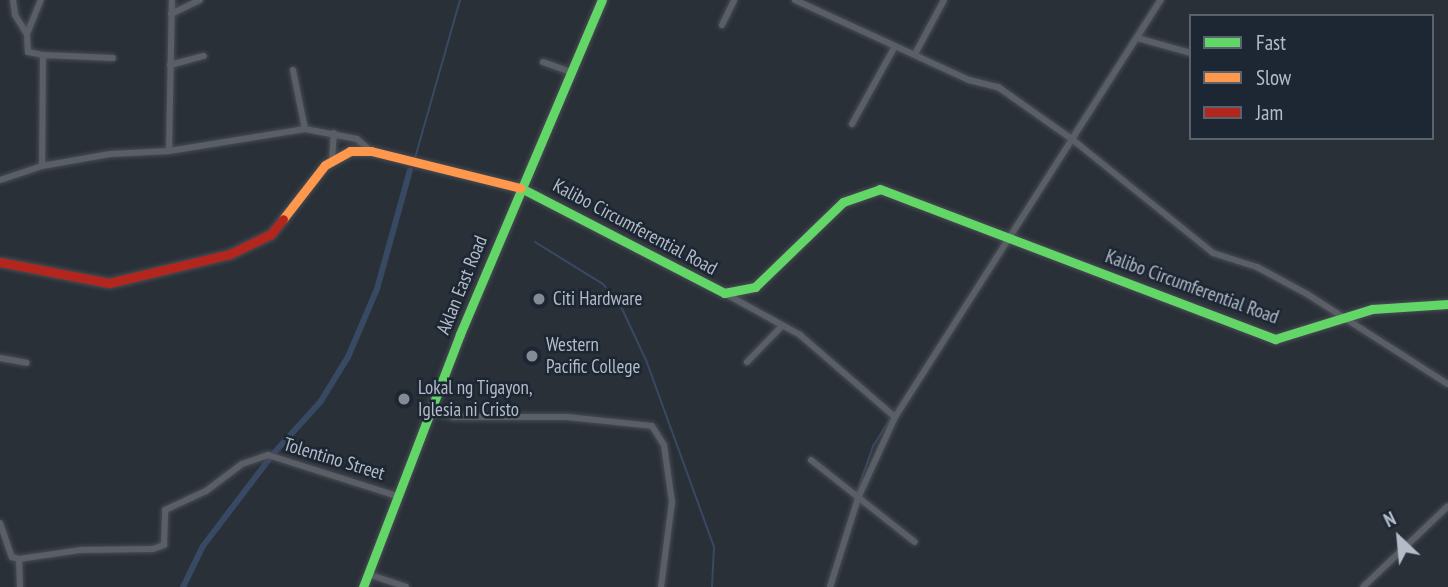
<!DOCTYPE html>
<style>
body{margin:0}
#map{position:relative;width:1448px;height:587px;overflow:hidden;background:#2a3038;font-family:"PT Sans Narrow",sans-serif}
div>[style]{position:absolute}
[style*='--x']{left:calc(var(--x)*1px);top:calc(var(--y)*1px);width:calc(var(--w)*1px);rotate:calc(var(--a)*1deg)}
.stream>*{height:2px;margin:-1px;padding:0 1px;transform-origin:1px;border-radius:1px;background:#384963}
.canal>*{height:6px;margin:-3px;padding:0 3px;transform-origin:3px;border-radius:3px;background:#384963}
.roads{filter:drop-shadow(0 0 2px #484c53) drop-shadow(0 0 2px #484c53)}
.street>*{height:6px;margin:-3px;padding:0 3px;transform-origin:3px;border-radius:3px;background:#5a5e66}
.fast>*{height:9px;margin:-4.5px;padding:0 4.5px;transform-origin:4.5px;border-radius:4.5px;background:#63d668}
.slow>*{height:9px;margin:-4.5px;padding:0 4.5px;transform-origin:4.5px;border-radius:4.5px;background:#ff974d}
.jam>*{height:9px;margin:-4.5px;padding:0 4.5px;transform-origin:4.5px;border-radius:4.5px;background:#b3261e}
.dots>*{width:19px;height:19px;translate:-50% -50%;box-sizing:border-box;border:4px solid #1d2633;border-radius:50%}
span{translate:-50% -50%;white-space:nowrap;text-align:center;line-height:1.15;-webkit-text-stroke:5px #1d2633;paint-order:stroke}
.street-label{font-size:19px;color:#b4bcc9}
.poi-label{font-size:19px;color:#b4bcc9}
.left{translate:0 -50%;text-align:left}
.legend{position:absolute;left:1189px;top:14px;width:245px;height:126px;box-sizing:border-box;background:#1d2633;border:2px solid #59626f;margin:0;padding:9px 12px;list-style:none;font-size:21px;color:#b4bcc9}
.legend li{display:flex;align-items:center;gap:14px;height:35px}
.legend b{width:35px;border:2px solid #59626f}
.north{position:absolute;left:1364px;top:503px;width:70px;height:70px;-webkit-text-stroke:5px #1d2633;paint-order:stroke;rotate:334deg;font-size:19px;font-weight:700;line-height:28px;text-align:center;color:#b4bcc9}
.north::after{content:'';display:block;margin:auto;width:24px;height:32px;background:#b4bcc9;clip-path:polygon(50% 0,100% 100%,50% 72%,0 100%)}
</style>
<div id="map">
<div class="stream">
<div style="--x:1072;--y:133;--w:158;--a:-57.4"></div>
<div style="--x:415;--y:158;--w:164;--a:-74.1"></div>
<div style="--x:535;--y:242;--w:80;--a:31.7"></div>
<div style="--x:603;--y:284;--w:34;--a:53"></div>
<div style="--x:623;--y:311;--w:54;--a:64.9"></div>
<div style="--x:646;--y:360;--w:199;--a:70"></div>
<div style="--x:714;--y:547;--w:40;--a:92.9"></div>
<div style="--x:857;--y:492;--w:49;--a:-70.8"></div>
<div style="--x:873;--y:446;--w:33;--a:-57"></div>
</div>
<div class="canal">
<div style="--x:273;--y:454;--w:72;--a:-47.8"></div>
<div style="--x:321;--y:401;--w:52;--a:-58.5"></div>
<div style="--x:348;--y:357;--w:74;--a:-66.9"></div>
<div style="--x:377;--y:289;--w:123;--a:-74.5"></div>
<div style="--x:183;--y:587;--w:46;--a:-64"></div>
<div style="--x:203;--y:546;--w:111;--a:-52.7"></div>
</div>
<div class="roads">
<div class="street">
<div style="--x:13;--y:0;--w:15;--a:82"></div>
<div style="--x:15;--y:15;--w:22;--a:58"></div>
<div style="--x:27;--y:34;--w:18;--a:87"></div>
<div style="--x:28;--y:52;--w:15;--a:11"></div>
<div style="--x:43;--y:55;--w:111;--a:90.5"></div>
<div style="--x:795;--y:0;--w:192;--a:24.7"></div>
<div style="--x:969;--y:80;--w:30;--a:14"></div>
<div style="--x:998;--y:87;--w:92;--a:35.2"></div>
<div style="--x:1073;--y:140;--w:180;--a:38.9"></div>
<div style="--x:1213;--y:253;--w:46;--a:17.7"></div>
<div style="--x:1257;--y:267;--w:57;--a:28.4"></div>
<div style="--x:1307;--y:294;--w:167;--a:32.6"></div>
<div style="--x:171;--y:14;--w:32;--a:-26"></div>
<div style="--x:722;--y:25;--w:28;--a:-64"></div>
<div style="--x:27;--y:34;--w:37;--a:-68"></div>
<div style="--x:1137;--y:38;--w:56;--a:15.5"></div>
<div style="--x:915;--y:54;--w:61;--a:-61.8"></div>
<div style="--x:43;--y:55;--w:70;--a:2.5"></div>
<div style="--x:543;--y:62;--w:29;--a:20"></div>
<div style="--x:170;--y:65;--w:35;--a:-15"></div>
<div style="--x:293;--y:70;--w:60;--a:78.5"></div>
<div style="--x:852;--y:124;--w:87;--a:-61.1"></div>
<div style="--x:169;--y:151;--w:151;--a:-88.9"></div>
<div style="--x:332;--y:160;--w:27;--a:-86"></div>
<div style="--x:0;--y:180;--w:44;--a:-18.4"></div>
<div style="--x:42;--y:166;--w:69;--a:-10"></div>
<div style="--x:110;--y:154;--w:59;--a:-2.9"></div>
<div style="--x:169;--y:151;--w:138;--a:-9.2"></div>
<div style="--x:305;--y:129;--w:53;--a:10.9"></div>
<div style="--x:357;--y:139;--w:18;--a:41"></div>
<div style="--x:724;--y:293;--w:87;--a:28.9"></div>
<div style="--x:800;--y:335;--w:125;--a:40.8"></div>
<div style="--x:0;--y:358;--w:27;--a:10"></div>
<div style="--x:747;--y:362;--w:50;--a:-45.8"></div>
<div style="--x:431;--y:411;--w:23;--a:15"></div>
<div style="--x:453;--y:417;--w:114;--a:0"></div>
<div style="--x:567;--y:417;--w:85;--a:6"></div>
<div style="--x:652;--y:426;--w:22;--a:58"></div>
<div style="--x:664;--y:445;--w:58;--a:82"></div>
<div style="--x:672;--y:502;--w:86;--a:97.4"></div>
<div style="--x:811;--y:460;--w:132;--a:38.3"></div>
<div style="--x:0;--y:523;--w:36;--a:71"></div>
<div style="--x:12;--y:557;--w:7;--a:16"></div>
<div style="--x:19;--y:559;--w:63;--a:-8.3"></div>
<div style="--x:81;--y:550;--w:72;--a:-0.8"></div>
<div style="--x:153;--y:549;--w:12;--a:-20"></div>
<div style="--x:164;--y:545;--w:35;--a:-88"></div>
<div style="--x:165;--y:510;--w:45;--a:-24.9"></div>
<div style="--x:206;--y:491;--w:45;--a:-36.9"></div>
<div style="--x:242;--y:464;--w:28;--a:-19"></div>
<div style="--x:268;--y:455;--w:135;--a:17.6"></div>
<div style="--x:19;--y:559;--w:28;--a:88"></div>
<div style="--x:368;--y:574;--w:40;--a:18.9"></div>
<div style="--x:830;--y:587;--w:93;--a:-72.5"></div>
<div style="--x:858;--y:498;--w:89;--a:-65.4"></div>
<div style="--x:895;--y:417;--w:495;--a:-57.5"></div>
<div style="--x:1363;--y:587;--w:117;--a:-43.6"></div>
</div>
<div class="fast">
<div style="--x:521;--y:188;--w:229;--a:27.3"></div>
<div style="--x:724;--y:293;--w:32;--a:-11"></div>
<div style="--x:755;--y:287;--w:122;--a:-44"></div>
<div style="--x:843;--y:202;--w:39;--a:-19"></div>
<div style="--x:880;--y:189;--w:423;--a:20.8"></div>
<div style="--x:1275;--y:339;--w:102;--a:-17.2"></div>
<div style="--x:1372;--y:309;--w:76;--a:-3.8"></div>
<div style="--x:363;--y:587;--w:271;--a:-69"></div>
<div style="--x:460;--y:334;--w:363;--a:-67"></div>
</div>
<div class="slow">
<div style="--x:283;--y:219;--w:68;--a:-52.1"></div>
<div style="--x:325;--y:165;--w:29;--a:-29"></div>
<div style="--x:350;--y:151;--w:21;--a:0"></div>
<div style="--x:371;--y:151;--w:154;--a:13.9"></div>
</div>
<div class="jam">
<div style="--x:0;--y:262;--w:111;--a:10.9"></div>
<div style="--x:109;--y:283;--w:124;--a:-13.5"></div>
<div style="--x:230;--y:254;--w:46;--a:-26"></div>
<div style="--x:271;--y:234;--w:19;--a:-51"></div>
</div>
</div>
<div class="dots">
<div style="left:539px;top:299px;background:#848b96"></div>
<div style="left:532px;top:356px;background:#848b96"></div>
<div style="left:404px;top:399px;background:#848b96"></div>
</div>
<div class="street-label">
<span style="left:635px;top:227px;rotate:28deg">Kalibo Circumferential Road</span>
<span style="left:462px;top:285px;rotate:-68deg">Aklan East Road</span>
<span style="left:1192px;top:287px;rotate:20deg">Kalibo Circumferential Road</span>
<span style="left:334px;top:459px;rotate:17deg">Tolentino Street</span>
</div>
<div class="poi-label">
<span class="left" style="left:553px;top:299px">Citi Hardware</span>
<span class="left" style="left:546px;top:356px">Western<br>Pacific College</span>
<span class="left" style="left:418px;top:399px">Lokal ng Tigayon,<br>Iglesia ni Cristo</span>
</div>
<ul class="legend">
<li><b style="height:9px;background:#63d668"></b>Fast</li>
<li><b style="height:9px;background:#ff974d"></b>Slow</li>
<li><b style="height:9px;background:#b3261e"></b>Jam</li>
</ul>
<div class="north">N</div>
</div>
